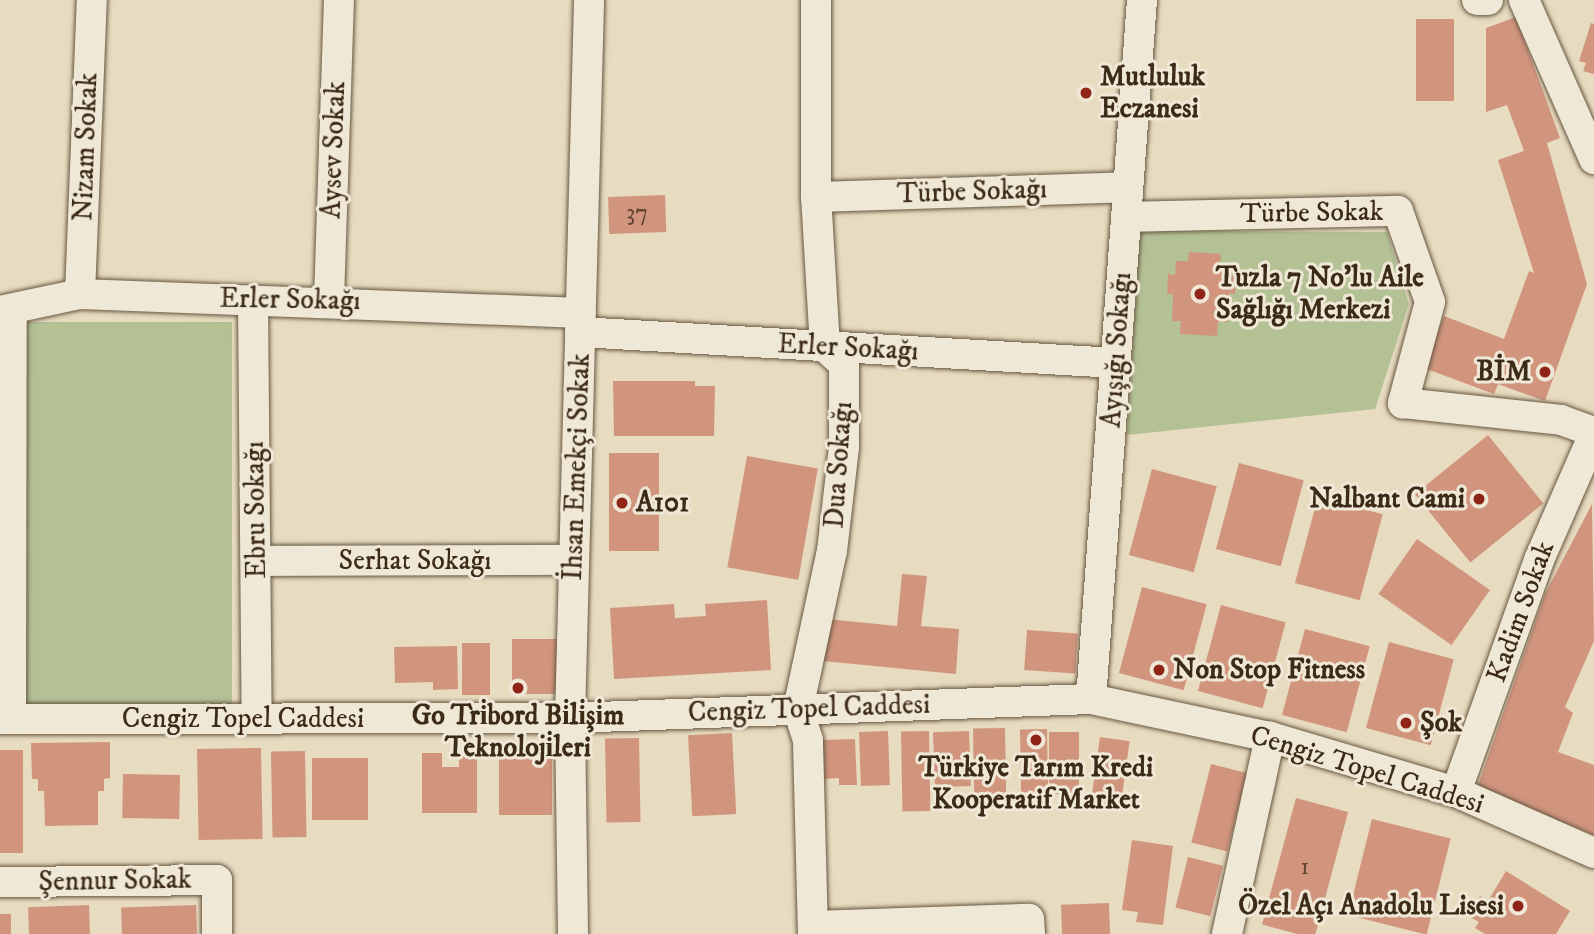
<!DOCTYPE html>
<meta charset="utf-8">
<style>
body{margin:0}
#map{position:relative;width:1594px;height:934px;overflow:hidden;background:#e7dbc0;font-family:"IM FELL DW Pica",serif}
div>[style]{position:absolute}
[style*='--x']{left:calc(var(--x)*1px);top:calc(var(--y)*1px);width:calc(var(--w)*1px);rotate:calc(var(--a)*1deg)}
.green>*{inset:0;background:#b3c195;transform-origin:0 0}
.building>*{inset:0;background:#d1957e;transform-origin:0 0}
.roads{filter:drop-shadow(0 0 2px #675740) drop-shadow(0 0 2px #675740)}
.minor>*{height:30px;margin:-15px;padding:0 15px;transform-origin:15px;border-radius:15px;background:#efe8d6}
.dots>*{width:19px;height:19px;translate:-50% -50%;box-sizing:border-box;border:4px solid #efe8d6;border-radius:50%}
span{translate:-50% -50%;white-space:nowrap;text-align:center;line-height:1.15;-webkit-text-stroke:6px #efe8d6;paint-order:stroke}
.number-label{font-size:24px;color:#614630}
.number-label span{-webkit-text-stroke-width:0}
.poi-label{font-size:28px;color:#3c2b16;font-weight:700}
.left{translate:0 -50%;text-align:left}
.right{translate:-100% -50%;text-align:right}
.street-label{font-size:28px;color:#3c2b16}
</style>
<div id="map">
<div class="green">
<div style="clip-path:polygon(1140px 231px,1387px 232px,1409px 304px,1375px 409px,1127px 435px)"></div>
<div style="left:23px;top:322px;width:209px;height:385px"></div>
</div>
<div class="building">
<div style="clip-path:polygon(1516px 17px,1560px 138px,1547px 143px,1587px 284px,1545px 401px,1498px 384px,1494px 394px,1424px 368px,1444px 316px,1504px 339px,1529px 271px,1534px 273px,1498px 160px,1524px 151px,1507px 105px,1486px 112px,1486px 28px)"></div>
<div style="left:1416px;top:19px;width:38px;height:82px"></div>
<div style="clip-path:polygon(1591px 23px,1594px 24px,1594px 74px,1583px 71px,1586px 63px,1579px 61px)"></div>
<div style="left:665px;top:195px;width:37px;height:57px;rotate:88deg"></div>
<div style="clip-path:polygon(1189px 252px,1221px 254px,1220px 263px,1232px 263px,1231px 276px,1236px 277px,1235px 294px,1229px 293px,1228px 322px,1218px 322px,1217px 336px,1180px 334px,1181px 321px,1172px 321px,1173px 294px,1167px 294px,1168px 274px,1175px 275px,1176px 261px,1188px 261px)"></div>
<div style="clip-path:polygon(613px 381px,695px 381px,695px 386px,715px 386px,714px 436px,614px 436px)"></div>
<div style="left:1488px;top:435px;width:88px;height:94px;rotate:51deg"></div>
<div style="left:609px;top:453px;width:50px;height:98px"></div>
<div style="left:747px;top:456px;width:72px;height:113px;rotate:10deg"></div>
<div style="left:1239px;top:463px;width:67px;height:89px;rotate:15deg"></div>
<div style="left:1152px;top:469px;width:67px;height:89px;rotate:15deg"></div>
<div style="left:1318px;top:497px;width:67px;height:89px;rotate:15deg"></div>
<div style="clip-path:polygon(1592px 504px,1594px 641px,1565px 707px,1573px 713px,1558px 752px,1594px 765px,1594px 835px,1477px 788px,1545px 594px)"></div>
<div style="left:1417px;top:539px;width:89px;height:67px;rotate:35deg"></div>
<div style="clip-path:polygon(902px 574px,927px 576px,921px 626px,959px 629px,956px 674px,823px 661px,827px 619px,897px 626px)"></div>
<div style="left:1142px;top:587px;width:67px;height:89px;rotate:15deg"></div>
<div style="clip-path:polygon(767px 600px,771px 670px,614px 679px,610px 608px,674px 604px,675px 618px,706px 616px,705px 604px)"></div>
<div style="left:1221px;top:605px;width:67px;height:89px;rotate:15deg"></div>
<div style="left:1305px;top:629px;width:67px;height:89px;rotate:15deg"></div>
<div style="left:1027px;top:630px;width:51px;height:40px;rotate:4deg"></div>
<div style="left:512px;top:639px;width:47px;height:55px"></div>
<div style="left:1389px;top:642px;width:67px;height:89px;rotate:15deg"></div>
<div style="left:462px;top:643px;width:28px;height:52px"></div>
<div style="clip-path:polygon(457px 646px,458px 689px,433px 690px,433px 682px,395px 683px,394px 647px)"></div>
<div style="left:1005px;top:728px;width:71px;height:32px;rotate:89deg"></div>
<div style="left:1047px;top:729px;width:63px;height:27px;rotate:89deg"></div>
<div style="left:888px;top:731px;width:54px;height:29px;rotate:88deg"></div>
<div style="left:929px;top:731px;width:80px;height:28px;rotate:89deg"></div>
<div style="left:969px;top:731px;width:55px;height:36px;rotate:88deg"></div>
<div style="left:1049px;top:732px;width:30px;height:62px"></div>
<div style="left:732px;top:733px;width:81px;height:44px;rotate:87deg"></div>
<div style="left:1100px;top:737px;width:30px;height:68px;rotate:8deg"></div>
<div style="left:639px;top:738px;width:84px;height:34px;rotate:89deg"></div>
<div style="clip-path:polygon(855px 739px,857px 785px,839px 785px,839px 778px,824px 779px,822px 740px)"></div>
<div style="clip-path:polygon(110px 742px,110px 778px,104px 779px,104px 791px,98px 791px,98px 825px,45px 826px,44px 791px,38px 791px,38px 779px,32px 779px,31px 743px)"></div>
<div style="left:261px;top:748px;width:91px;height:64px;rotate:89deg"></div>
<div style="left:0;top:750px;width:23px;height:103px"></div>
<div style="left:305px;top:751px;width:86px;height:34px;rotate:89deg"></div>
<div style="clip-path:polygon(422px 753px,442px 753px,442px 767px,459px 767px,459px 753px,477px 753px,477px 813px,422px 813px)"></div>
<div style="left:552px;top:753px;width:62px;height:53px;rotate:90deg"></div>
<div style="left:312px;top:758px;width:56px;height:62px"></div>
<div style="left:1211px;top:764px;width:37px;height:81px;rotate:14deg"></div>
<div style="left:123px;top:774px;width:57px;height:44px;rotate:1deg"></div>
<div style="left:1296px;top:798px;width:54px;height:131px;rotate:15deg"></div>
<div style="left:1372px;top:819px;width:81px;height:99px;rotate:14deg"></div>
<div style="clip-path:polygon(1132px 840px,1173px 846px,1163px 925px,1136px 922px,1138px 912px,1122px 910px)"></div>
<div style="left:1188px;top:857px;width:36px;height:52px;rotate:14deg"></div>
<div style="clip-path:polygon(1506px 871px,1570px 911px,1556px 934px,1485px 934px,1475px 928px,1479px 922px,1468px 916px,1480px 896px,1488px 901px)"></div>
<div style="left:1109px;top:903px;width:31px;height:48px;rotate:88deg"></div>
<div style="left:89px;top:905px;width:29px;height:61px;rotate:88deg"></div>
<div style="left:196px;top:905px;width:29px;height:75px;rotate:88deg"></div>
<div style="left:0;top:914px;width:11px;height:20px"></div>
</div>
<div class="roads">
<div class="minor">
<div style="--x:1477;--y:0;--w:11;--a:0"></div>
<div style="--x:1524;--y:0;--w:174;--a:66.2"></div>
<div style="--x:816;--y:197;--w:312;--a:-1.8"></div>
<div style="--x:1126;--y:217;--w:272;--a:-1.3"></div>
<div style="--x:1398;--y:211;--w:96;--a:70.6"></div>
<div style="--x:1430;--y:302;--w:105;--a:105"></div>
<div style="--x:1403;--y:403;--w:159;--a:6.1"></div>
<div style="--x:1561;--y:420;--w:35;--a:20"></div>
<div style="--x:80;--y:294;--w:294;--a:-87.7"></div>
<div style="--x:253;--y:300;--w:419;--a:89.5"></div>
<div style="--x:329;--y:300;--w:300;--a:-88.1"></div>
<div style="--x:0;--y:311;--w:82;--a:-12"></div>
<div style="--x:80;--y:294;--w:501;--a:2.17"></div>
<div style="--x:580;--y:332;--w:537;--a:3.31"></div>
<div style="--x:256;--y:561;--w:318;--a:-0.2"></div>
<div style="--x:1091;--y:699;--w:701;--a:-85.83"></div>
<div style="--x:0;--y:719;--w:570;--a:-0.1"></div>
<div style="--x:570;--y:718;--w:521;--a:-2.09"></div>
<div style="--x:1091;--y:699;--w:183;--a:12"></div>
<div style="--x:1270;--y:737;--w:194;--a:16.5"></div>
<div style="--x:1456;--y:792;--w:151;--a:23.8"></div>
<div style="--x:11;--y:719;--w:408;--a:-89.9"></div>
<div style="--x:1456;--y:792;--w:246;--a:-70.3"></div>
<div style="--x:1539;--y:560;--w:137;--a:-66.4"></div>
<div style="--x:0;--y:882;--w:217;--a:-0.5"></div>
<div style="--x:217;--y:880;--w:54;--a:90"></div>
<div style="--x:813;--y:926;--w:216;--a:-1.9"></div>
<div style="--x:1029;--y:919;--w:15;--a:86"></div>
<div style="--x:573;--y:934;--w:216;--a:-90.8"></div>
<div style="--x:570;--y:718;--w:718;--a:-88.48"></div>
<div style="--x:813;--y:934;--w:194;--a:-91.5"></div>
<div style="--x:808;--y:740;--w:33;--a:-108"></div>
<div style="--x:798;--y:709;--w:162;--a:-77.9"></div>
<div style="--x:832;--y:551;--w:105;--a:-83.4"></div>
<div style="--x:844;--y:447;--w:83;--a:-90"></div>
<div style="--x:844;--y:364;--w:25;--a:-138"></div>
<div style="--x:825;--y:347;--w:150;--a:-93.4"></div>
<div style="--x:816;--y:197;--w:197;--a:-90"></div>
<div style="--x:1227;--y:934;--w:202;--a:-77.7"></div>
</div>
</div>
<div class="dots">
<div style="left:1086px;top:93px;background:#8f2418"></div>
<div style="left:1200px;top:294px;background:#8f2418"></div>
<div style="left:1545px;top:372px;background:#8f2418"></div>
<div style="left:1479px;top:499px;background:#8f2418"></div>
<div style="left:622px;top:503px;background:#8f2418"></div>
<div style="left:1159px;top:670px;background:#8f2418"></div>
<div style="left:518px;top:688px;background:#8f2418"></div>
<div style="left:1406px;top:723px;background:#8f2418"></div>
<div style="left:1036px;top:740px;background:#8f2418"></div>
<div style="left:1518px;top:906px;background:#8f2418"></div>
</div>
<div class="number-label">
<span style="left:637px;top:214px">37</span>
<span style="left:1305px;top:868px">1</span>
</div>
<div class="poi-label">
<span class="left" style="left:1100px;top:93px">Mutluluk<br>Eczanesi</span>
<span class="left" style="left:1216px;top:294px">Tuzla 7 No'lu Aile<br>Sağlığı Merkezi</span>
<span class="right" style="left:1531px;top:372px">BİM</span>
<span class="right" style="left:1465px;top:499px">Nalbant Cami</span>
<span class="left" style="left:636px;top:503px">A101</span>
<span class="left" style="left:1173px;top:670px">Non Stop Fitness</span>
<span style="left:518px;top:732px">Go Tri̇bord Bi̇li̇şi̇m<br>Teknoloji̇leri</span>
<span class="left" style="left:1420px;top:723px">Şok</span>
<span style="left:1036px;top:784px">Türkiye Tarım Kredi<br>Kooperatif Market</span>
<span class="right" style="left:1504px;top:906px">Özel Açı Anadolu Lisesi</span>
</div>
<div class="street-label">
<span style="left:86px;top:147px;rotate:-88deg">Nizam Sokak</span>
<span style="left:334px;top:150px;rotate:-88deg">Aysev Sokak</span>
<span style="left:972px;top:192px;rotate:-2deg">Türbe Sokağı</span>
<span style="left:1312px;top:213px;rotate:-1deg">Türbe Sokak</span>
<span style="left:290px;top:300px;rotate:1deg">Erler Sokağı</span>
<span style="left:848px;top:348px;rotate:3deg">Erler Sokağı</span>
<span style="left:1117px;top:350px;rotate:-86deg">Ayışığı Sokağı</span>
<span style="left:839px;top:465px;rotate:-86deg">Dua Sokağı</span>
<span style="left:577px;top:467px;rotate:-88deg">İhsan Emekçi Sokak</span>
<span style="left:256px;top:510px;rotate:-91deg">Ebru Sokağı</span>
<span style="left:415px;top:561px">Serhat Sokağı</span>
<span style="left:1521px;top:612px;rotate:-70deg">Kadim Sokak</span>
<span style="left:809px;top:709px;rotate:-2deg">Cengiz Topel Caddesi</span>
<span style="left:243px;top:719px">Cengiz Topel Caddesi</span>
<span style="left:1367px;top:770px;rotate:17deg">Cengiz Topel Caddesi</span>
<span style="left:115px;top:881px;rotate:-1deg">Şennur Sokak</span>
</div>
</div>
